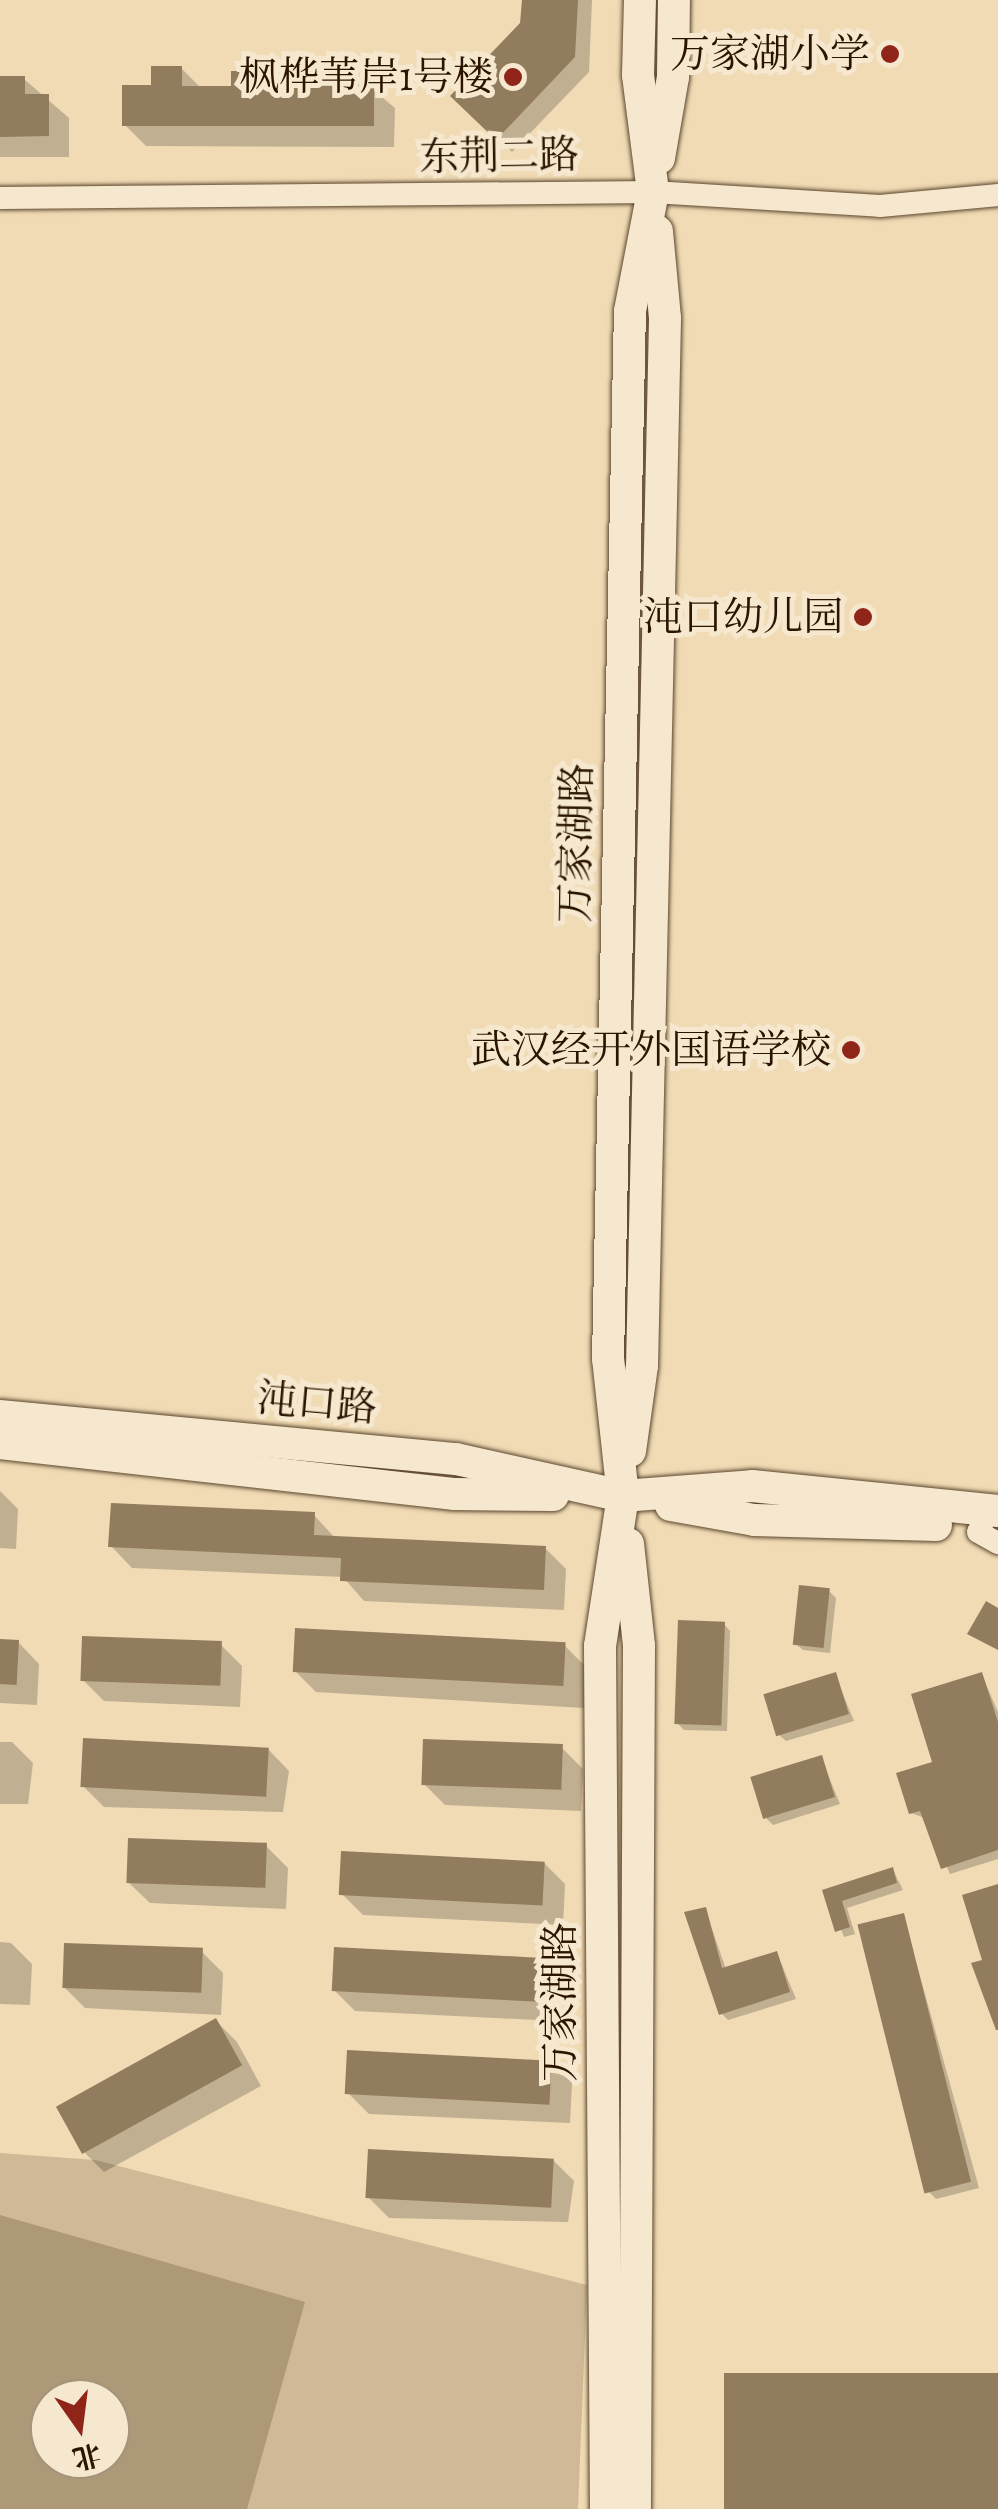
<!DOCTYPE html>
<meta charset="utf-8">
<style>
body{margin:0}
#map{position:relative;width:998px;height:2509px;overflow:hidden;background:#f0dbb5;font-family:Alegreya,"Noto Serif SC",serif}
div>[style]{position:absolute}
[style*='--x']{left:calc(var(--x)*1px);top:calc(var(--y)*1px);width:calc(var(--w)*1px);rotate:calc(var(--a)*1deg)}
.green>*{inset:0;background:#cfb996}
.water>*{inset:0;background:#ad9877}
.shadow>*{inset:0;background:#0003}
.building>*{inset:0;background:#917c5e;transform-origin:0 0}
.roads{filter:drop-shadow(0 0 2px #5c462d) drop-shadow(0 0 2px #5c462d)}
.street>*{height:22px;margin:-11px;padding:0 11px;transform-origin:11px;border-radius:11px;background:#f5e8cf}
.secondary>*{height:32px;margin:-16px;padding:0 16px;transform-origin:16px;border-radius:16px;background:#f5e8cf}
.dots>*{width:28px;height:28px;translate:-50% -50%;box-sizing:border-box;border:5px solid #f5e8cf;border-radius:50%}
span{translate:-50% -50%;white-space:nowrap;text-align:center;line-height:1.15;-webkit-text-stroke:10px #f5e8cf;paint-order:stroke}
.poi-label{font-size:40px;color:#2b1500}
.right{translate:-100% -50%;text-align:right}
.street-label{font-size:40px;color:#2b1500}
.north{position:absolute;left:30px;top:2379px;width:100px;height:100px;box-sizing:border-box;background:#f5e8cf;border:2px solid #a4947c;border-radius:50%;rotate:166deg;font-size:28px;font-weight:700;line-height:40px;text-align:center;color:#2b1500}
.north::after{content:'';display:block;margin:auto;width:35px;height:45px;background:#8f2418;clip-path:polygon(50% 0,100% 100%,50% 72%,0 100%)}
</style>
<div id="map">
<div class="green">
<div style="clip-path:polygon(evenodd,0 2153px,95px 2160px,587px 2285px,578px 2509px,0 2509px,0 2153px,50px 2399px,110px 2399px,110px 2459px,50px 2459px,50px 2399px)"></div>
</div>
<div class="water">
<div style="clip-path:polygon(evenodd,0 2215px,305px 2302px,247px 2509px,0 2509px,0 2215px,50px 2399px,110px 2399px,110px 2459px,50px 2459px,50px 2399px)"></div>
</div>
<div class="shadow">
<div style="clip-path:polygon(524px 0,592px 0,589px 72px,512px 152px,454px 96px,523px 24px)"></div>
<div style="clip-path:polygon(344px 66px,395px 108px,394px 147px,146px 146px,125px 125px,154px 87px,181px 68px,201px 88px,234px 89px,261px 73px,274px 87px,302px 87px)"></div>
<div style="clip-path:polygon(0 79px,24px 79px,69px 118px,69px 157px,0 157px)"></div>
<div style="clip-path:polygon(0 1491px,18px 1509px,16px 1549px,0 1548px)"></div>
<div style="clip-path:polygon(314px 1515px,335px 1538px,545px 1548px,566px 1569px,564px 1610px,364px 1601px,343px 1577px,132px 1568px,111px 1546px)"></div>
<div style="clip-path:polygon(829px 1591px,836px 1598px,830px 1653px,803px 1650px,796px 1644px)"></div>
<div style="clip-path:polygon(724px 1624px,730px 1631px,727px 1731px,684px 1730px,677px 1723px)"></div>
<div style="clip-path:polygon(0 1642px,18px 1642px,39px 1664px,37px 1705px,0 1703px)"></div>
<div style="clip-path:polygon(221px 1645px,242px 1666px,240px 1707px,104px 1701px,83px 1680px)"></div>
<div style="clip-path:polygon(565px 1646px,586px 1667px,584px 1708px,316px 1692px,295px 1671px)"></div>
<div style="clip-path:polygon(835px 1675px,854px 1721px,786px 1741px,779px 1735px)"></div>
<div style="clip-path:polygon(982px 1675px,998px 1712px,998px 1859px,950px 1874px,925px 1818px,911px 1813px)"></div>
<div style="clip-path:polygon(0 1742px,12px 1742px,33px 1763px,28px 1804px,0 1804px)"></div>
<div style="clip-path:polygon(562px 1748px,583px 1769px,581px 1811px,445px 1805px,424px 1784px)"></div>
<div style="clip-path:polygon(268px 1749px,289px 1771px,283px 1812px,104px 1807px,83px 1786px)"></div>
<div style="clip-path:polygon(821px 1758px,840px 1804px,773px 1825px,766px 1818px)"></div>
<div style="clip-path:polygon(266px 1846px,288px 1868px,286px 1909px,150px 1903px,128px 1882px)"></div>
<div style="clip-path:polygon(544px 1863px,565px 1884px,563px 1925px,363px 1915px,342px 1894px)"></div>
<div style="clip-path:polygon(893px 1870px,903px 1890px,847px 1908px,855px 1934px,844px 1937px,825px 1891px)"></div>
<div style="clip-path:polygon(705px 1909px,726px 1969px,777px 1953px,796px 1999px,728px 2020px,721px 2013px)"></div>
<div style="clip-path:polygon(903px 1915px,979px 2188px,936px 2199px,929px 2192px)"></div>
<div style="clip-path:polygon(0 1942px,11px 1943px,32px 1964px,30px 2005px,0 2004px)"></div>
<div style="clip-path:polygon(202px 1952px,223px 1973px,221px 2015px,85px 2008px,64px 1987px)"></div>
<div style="clip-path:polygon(537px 1958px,558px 1980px,556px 2021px,355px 2011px,334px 1990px)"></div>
<div style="clip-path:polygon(216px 2021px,237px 2042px,261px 2086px,104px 2172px,83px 2151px)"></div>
<div style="clip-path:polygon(551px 2062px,572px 2083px,570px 2123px,369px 2114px,348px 2093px)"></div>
<div style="clip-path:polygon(553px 2160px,574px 2181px,568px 2222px,389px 2218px,368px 2197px)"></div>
</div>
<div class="building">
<div style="clip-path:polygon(522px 0,578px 0,575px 57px,496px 140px,450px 96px,520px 23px)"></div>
<div style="clip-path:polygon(300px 63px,345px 63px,344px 84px,374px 84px,374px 126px,122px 126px,122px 85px,151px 85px,151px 66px,182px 66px,182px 86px,231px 86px,231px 71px,262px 71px,262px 84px,300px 84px)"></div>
<div style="clip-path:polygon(0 76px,25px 76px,25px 94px,49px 94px,49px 136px,0 137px)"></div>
<div style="clip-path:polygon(111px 1503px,315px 1512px,314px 1535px,546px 1546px,544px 1590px,340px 1581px,341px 1558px,108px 1547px)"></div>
<div style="left:799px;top:1585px;width:31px;height:60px;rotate:6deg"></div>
<div style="clip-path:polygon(986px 1601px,998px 1608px,998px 1650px,967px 1634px)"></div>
<div style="left:678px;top:1620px;width:47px;height:104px;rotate:2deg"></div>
<div style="left:295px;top:1628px;width:271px;height:44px;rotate:3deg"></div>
<div style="left:82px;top:1636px;width:140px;height:45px;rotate:2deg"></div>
<div style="left:0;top:1639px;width:19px;height:45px;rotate:3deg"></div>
<div style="left:836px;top:1672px;width:44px;height:76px;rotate:73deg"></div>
<div style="clip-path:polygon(982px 1672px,998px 1722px,998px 1850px,941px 1869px,920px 1811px,909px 1814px,896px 1773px,932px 1762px,911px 1694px)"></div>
<div style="left:83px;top:1738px;width:186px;height:49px;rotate:3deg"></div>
<div style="left:423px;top:1739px;width:140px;height:46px;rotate:2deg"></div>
<div style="left:822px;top:1755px;width:44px;height:75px;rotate:73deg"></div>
<div style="left:128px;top:1838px;width:139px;height:45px;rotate:2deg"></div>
<div style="left:341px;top:1851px;width:204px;height:44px;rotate:3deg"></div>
<div style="clip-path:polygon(893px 1867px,897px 1883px,842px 1901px,850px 1927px,835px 1932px,822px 1890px)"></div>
<div style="clip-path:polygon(998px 1884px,998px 2030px,996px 2030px,971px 1963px,982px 1960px,962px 1895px)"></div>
<div style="clip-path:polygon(706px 1907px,722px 1968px,777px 1951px,790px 1992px,719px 2015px,684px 1912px)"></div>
<div style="left:904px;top:1913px;width:277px;height:48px;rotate:76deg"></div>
<div style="left:64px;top:1943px;width:139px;height:45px;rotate:2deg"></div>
<div style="left:334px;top:1947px;width:204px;height:44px;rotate:3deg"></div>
<div style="left:216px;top:2018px;width:54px;height:183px;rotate:61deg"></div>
<div style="left:347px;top:2050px;width:205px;height:44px;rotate:3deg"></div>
<div style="left:368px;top:2149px;width:186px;height:49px;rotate:3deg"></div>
<div style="left:724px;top:2373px;width:274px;height:136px"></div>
</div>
<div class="roads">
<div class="street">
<div style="--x:0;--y:198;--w:653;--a:-0.53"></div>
<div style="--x:653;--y:192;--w:227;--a:3.5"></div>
<div style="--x:880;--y:206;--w:119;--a:-5.3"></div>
<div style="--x:988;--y:1511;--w:23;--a:115"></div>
<div style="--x:978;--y:1532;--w:23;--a:29"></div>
</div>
<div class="secondary">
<div style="--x:659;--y:158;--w:82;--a:-80.2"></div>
<div style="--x:673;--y:77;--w:77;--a:-89.3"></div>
<div style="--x:0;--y:1416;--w:458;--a:5.4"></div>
<div style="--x:456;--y:1459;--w:171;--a:12.5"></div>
<div style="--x:623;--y:1496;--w:129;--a:-4.4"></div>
<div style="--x:752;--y:1486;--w:247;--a:5.8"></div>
<div style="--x:0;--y:1443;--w:458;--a:6.4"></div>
<div style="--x:455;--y:1494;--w:98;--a:0.6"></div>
<div style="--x:630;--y:1451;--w:86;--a:-82"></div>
<div style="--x:642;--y:1366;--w:1048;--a:-88.74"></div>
<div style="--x:665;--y:318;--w:87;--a:-95.3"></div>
<div style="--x:671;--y:1505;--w:84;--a:10.2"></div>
<div style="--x:754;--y:1520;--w:182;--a:1.6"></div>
<div style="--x:628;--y:1544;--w:103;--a:83.8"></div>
<div style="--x:639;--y:1646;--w:863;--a:90.27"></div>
<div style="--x:606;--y:2509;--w:863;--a:-90.4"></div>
<div style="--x:600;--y:1646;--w:152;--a:-81.3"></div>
<div style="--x:623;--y:1496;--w:138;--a:-96.2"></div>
<div style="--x:608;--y:1359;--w:1048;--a:-88.8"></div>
<div style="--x:630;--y:311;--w:121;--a:-79.1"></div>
<div style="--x:653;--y:192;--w:118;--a:-97.3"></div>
<div style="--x:638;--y:75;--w:75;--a:-88.5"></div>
</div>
</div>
<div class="dots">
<div style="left:890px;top:54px;background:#8f2418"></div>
<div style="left:513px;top:77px;background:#8f2418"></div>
<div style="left:863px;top:617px;background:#8f2418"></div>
<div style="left:851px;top:1050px;background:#8f2418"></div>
</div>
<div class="poi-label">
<span class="right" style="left:870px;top:54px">万家湖小学</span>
<span class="right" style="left:493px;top:77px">枫桦苇岸1号楼</span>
<span class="right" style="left:843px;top:617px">沌口幼儿园</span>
<span class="right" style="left:831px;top:1050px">武汉经开外国语学校</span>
</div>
<div class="street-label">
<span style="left:499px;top:156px;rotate:-1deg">东荆二路</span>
<span style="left:576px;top:843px;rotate:-89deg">万家湖路</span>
<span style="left:317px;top:1403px;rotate:5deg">沌口路</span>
<span style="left:560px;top:2002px;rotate:-90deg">万家湖路</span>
</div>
<div class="north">北</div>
</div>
